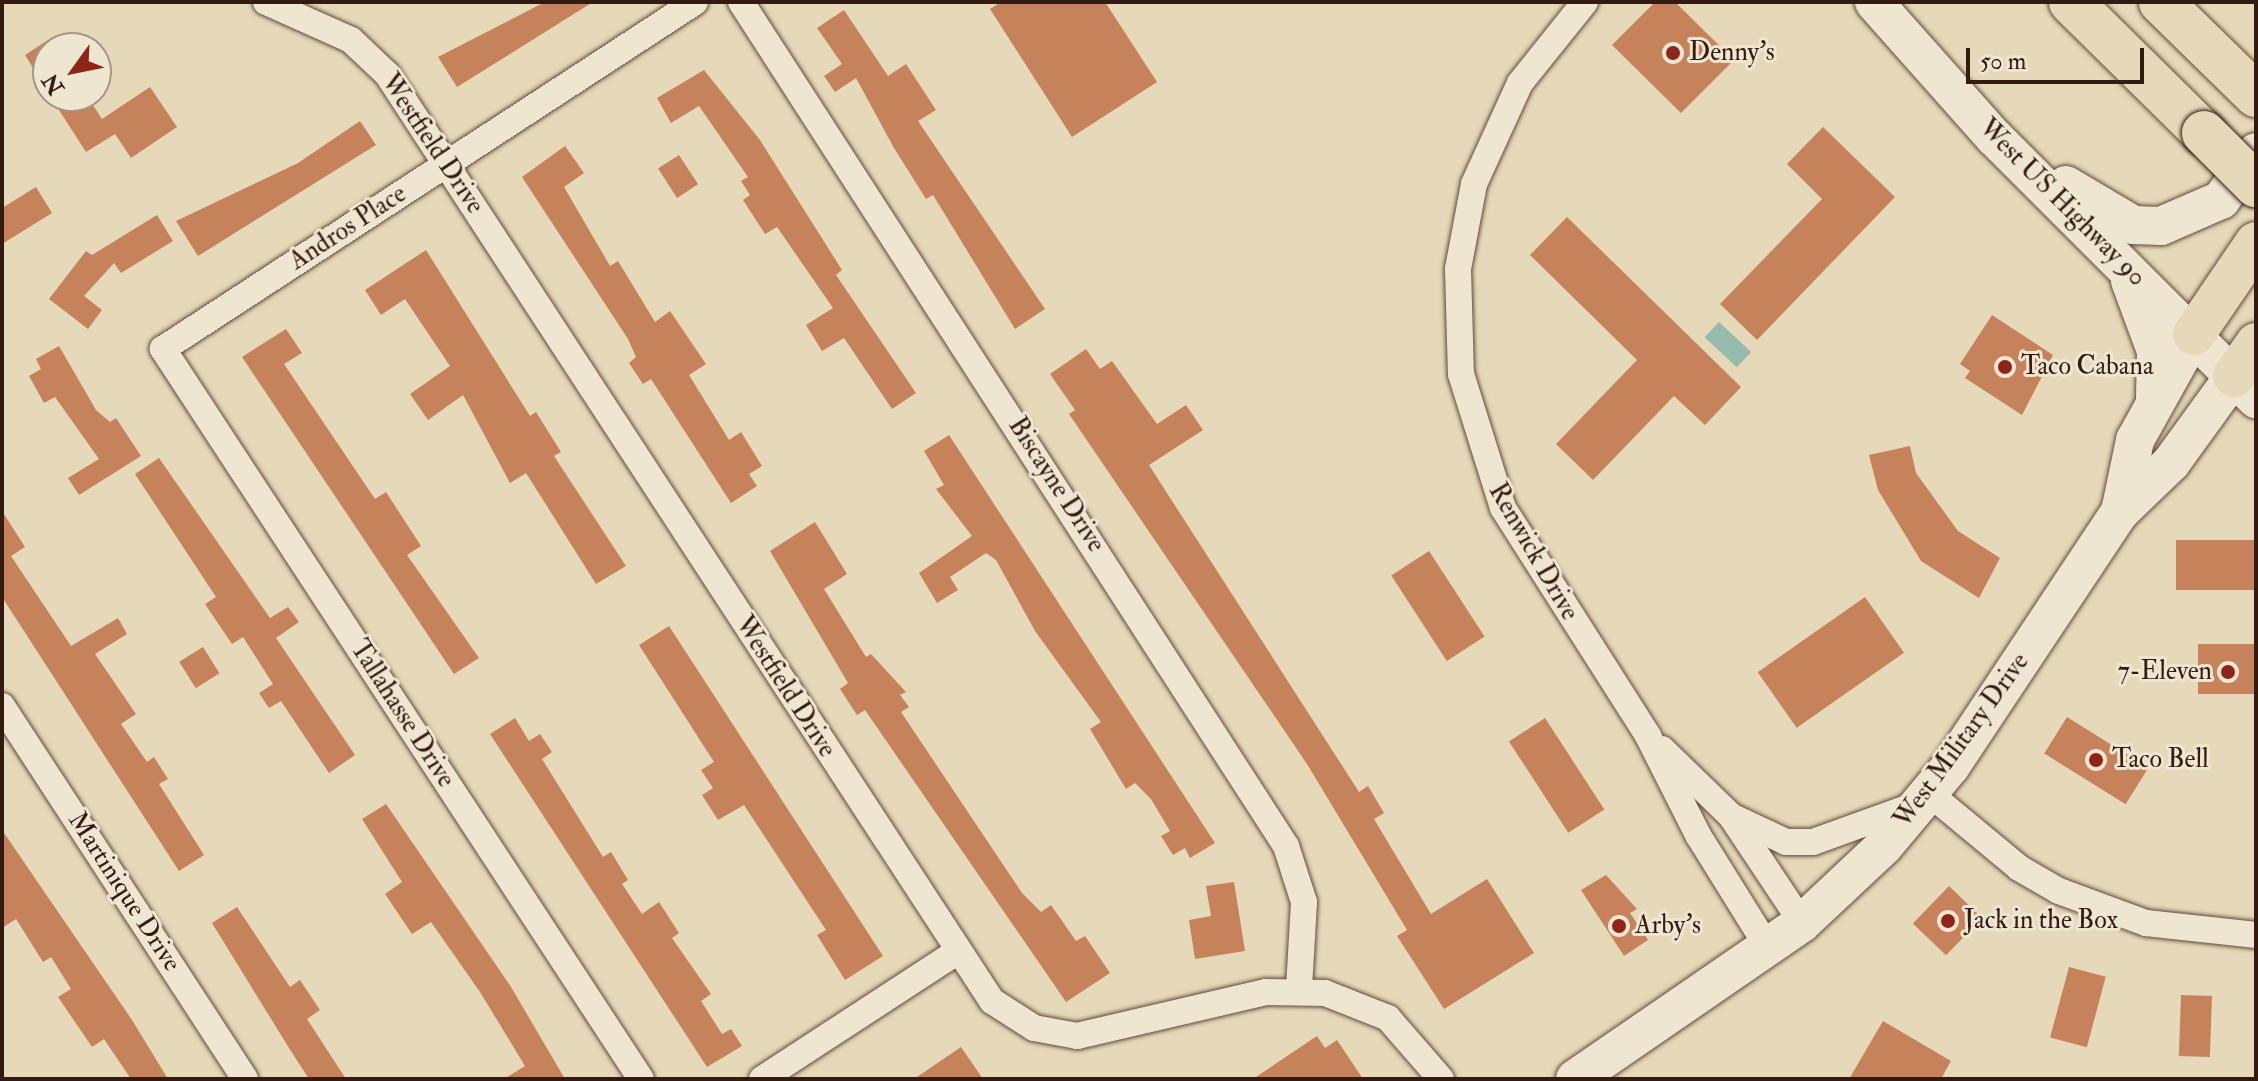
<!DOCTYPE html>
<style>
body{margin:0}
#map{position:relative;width:2258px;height:1081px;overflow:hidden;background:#e6d9b9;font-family:"IM FELL Double Pica",serif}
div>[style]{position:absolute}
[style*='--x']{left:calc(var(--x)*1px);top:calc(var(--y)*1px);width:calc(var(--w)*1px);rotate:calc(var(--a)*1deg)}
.water>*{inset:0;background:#96baac;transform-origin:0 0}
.building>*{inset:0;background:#c6825b;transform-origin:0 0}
.roads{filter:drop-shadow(0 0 2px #604a3c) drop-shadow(0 0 2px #604a3c)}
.street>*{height:26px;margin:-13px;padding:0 13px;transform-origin:13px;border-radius:13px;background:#efe6d2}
.secondary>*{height:38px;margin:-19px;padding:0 19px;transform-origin:19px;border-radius:19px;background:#efe6d2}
.primary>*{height:42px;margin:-21px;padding:0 21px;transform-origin:21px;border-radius:21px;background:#e6d9b9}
.highway>*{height:44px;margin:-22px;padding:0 22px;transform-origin:22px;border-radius:22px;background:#e6d9b9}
.bridges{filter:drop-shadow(0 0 2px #331b12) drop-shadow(0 0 2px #331b12)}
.highway-bridge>*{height:44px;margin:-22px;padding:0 22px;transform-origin:22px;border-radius:22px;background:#e6d9b9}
.dots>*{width:22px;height:22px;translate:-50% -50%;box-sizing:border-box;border:4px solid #efe6d2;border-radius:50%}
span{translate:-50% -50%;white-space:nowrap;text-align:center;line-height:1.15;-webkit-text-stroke:6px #efe6d2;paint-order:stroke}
.poi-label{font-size:26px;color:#331b12}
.left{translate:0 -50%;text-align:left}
.right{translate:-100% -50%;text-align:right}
.street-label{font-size:26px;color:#331b12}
.frame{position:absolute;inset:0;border:4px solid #331b12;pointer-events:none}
.north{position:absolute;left:32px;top:32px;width:80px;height:80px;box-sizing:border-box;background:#efe6d2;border:2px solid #a49585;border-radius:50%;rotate:237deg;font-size:22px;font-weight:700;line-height:32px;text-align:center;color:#331b12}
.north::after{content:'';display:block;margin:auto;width:28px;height:36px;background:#8f2418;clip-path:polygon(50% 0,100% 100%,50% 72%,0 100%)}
.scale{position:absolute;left:1966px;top:48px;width:178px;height:36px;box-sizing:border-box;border:4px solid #331b12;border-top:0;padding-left:10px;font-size:24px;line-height:28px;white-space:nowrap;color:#331b12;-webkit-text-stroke:6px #efe6d2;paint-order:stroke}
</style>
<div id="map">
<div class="water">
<div style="left:1719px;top:322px;width:44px;height:21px;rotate:43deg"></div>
</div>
<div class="building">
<div style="clip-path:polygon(545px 2px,593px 2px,457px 87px,438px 57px)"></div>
<div style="clip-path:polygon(1001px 2px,1105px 2px,1157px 82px,1072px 137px,990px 9px)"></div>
<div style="clip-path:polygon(1655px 2px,1675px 2px,1734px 60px,1681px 113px,1612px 45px)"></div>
<div style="clip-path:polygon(844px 10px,888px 76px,906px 64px,936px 110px,918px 121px,1045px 309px,1015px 329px,933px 195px,926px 199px,894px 148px,856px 78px,835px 92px,824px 76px,842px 64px,817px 28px)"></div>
<div style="clip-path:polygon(48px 40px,48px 92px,25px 55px)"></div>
<div style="clip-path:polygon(704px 70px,760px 140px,842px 270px,836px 275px,916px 393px,892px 409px,844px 338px,822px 351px,806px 325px,833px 308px,777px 227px,765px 234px,743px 200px,750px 195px,741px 181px,748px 177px,699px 106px,671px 123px,657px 98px)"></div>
<div style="clip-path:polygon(150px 87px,177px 127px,131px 158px,115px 134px,86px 152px,50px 96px,87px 96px,102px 119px)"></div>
<div style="clip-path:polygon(360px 121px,376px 145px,198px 256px,176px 221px,298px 163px)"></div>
<div style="clip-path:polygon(1823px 127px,1895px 197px,1757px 340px,1720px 304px,1822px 199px,1787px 164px)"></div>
<div style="clip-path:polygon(565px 146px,584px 173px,564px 187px,610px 266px,618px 261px,655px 322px,670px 311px,706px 364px,689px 375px,729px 440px,741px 432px,762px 466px,749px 474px,757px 486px,731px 503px,651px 379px,643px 384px,629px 363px,636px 357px,628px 339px,522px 177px)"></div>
<div style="left:679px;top:155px;width:35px;height:25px;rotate:57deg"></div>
<div style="clip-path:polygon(36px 187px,52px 213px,2px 244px,2px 208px)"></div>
<div style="clip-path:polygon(157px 215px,173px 241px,121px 273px,114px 263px,84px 296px,102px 310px,88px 329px,49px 299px,86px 251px,92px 255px)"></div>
<div style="clip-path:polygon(1567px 217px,1741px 387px,1705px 425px,1674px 396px,1593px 480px,1556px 444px,1637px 360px,1530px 255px)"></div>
<div style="clip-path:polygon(426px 250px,530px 416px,536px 412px,561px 452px,554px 456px,626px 566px,596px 584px,526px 473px,510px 483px,463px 395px,428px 420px,410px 394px,450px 366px,405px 299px,381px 315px,365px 290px)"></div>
<div style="clip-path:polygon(1992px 315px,2053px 355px,2022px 415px,1965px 378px,1970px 371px,1960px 364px)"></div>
<div style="clip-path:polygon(286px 329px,302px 353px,284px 364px,375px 499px,386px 492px,421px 546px,407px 555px,479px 658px,454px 674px,242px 357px)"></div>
<div style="clip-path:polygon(59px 346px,96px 410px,110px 422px,116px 418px,141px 456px,79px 495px,68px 478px,99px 459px,55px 397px,44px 403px,29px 376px,41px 369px,36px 359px)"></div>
<div style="clip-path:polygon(1086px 349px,1100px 369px,1112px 361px,1157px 424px,1186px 405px,1203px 430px,1149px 465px,1359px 792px,1368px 786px,1384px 813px,1374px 819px,1431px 914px,1487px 879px,1534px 953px,1444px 1009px,1397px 936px,1407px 930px,1307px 764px,1069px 414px,1075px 410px,1050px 374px)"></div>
<div style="clip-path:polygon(949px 435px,1215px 843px,1190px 858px,1185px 848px,1173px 855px,1161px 836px,1170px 831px,1151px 799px,1135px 783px,1126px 789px,1090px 729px,1101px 722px,1035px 631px,996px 560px,986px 553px,950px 577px,958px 590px,937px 603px,919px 573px,972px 536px,936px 489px,944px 485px,924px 451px)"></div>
<div style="clip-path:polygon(1910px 446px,1916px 473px,1958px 531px,2000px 558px,1979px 598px,1921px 561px,1878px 490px,1869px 455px)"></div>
<div style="clip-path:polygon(159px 458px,270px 618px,288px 607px,299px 622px,276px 638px,355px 755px,329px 773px,281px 701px,269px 708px,259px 693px,273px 684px,243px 637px,232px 644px,205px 604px,216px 597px,135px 474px)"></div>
<div style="clip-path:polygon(2px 511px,25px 547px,11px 556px,71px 646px,118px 618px,127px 634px,95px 654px,136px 714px,121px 724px,147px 762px,154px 757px,168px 779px,159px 784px,204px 855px,179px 871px,2px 597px)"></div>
<div style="clip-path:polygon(815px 522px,847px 574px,824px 589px,866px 657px,871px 654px,906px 692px,900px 695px,909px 707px,901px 712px,1022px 893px,1041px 912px,1051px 905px,1076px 941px,1085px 936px,1110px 973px,1066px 1002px,865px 710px,857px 715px,840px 689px,848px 683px,770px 551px)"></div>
<div style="left:2256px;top:540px;width:50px;height:80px;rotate:90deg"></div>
<div style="left:1429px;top:551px;width:102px;height:45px;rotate:57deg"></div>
<div style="left:1865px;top:597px;width:68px;height:131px;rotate:55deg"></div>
<div style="clip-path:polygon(669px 626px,883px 956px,845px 980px,817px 935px,826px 930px,744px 805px,718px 820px,702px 795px,713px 788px,701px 770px,714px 762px,639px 645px)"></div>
<div style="left:2256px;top:644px;width:50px;height:58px;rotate:90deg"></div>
<div style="left:203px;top:647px;width:31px;height:28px;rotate:58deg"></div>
<div style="left:2067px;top:717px;width:96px;height:43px;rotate:32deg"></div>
<div style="clip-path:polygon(515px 718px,529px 741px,540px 734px,552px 752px,542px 759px,603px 857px,611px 852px,628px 880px,622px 884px,642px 914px,659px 902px,679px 933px,672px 938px,711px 994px,701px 1001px,722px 1034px,731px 1029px,742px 1046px,707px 1067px,490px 734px)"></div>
<div style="left:1545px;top:718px;width:109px;height:43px;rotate:57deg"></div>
<div style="clip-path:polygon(386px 804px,511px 987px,565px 1079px,504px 1079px,525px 1066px,480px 992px,431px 922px,412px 934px,385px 894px,402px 882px,362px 819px)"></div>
<div style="clip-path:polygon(2px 830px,132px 1020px,168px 1079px,131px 1079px,104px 1039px,92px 1047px,58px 997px,71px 989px,51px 957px,43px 962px,16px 919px,2px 928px)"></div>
<div style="clip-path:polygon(1606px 875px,1637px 909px,1630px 913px,1648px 940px,1624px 956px,1581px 890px)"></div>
<div style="clip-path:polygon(1234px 882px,1245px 951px,1195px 959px,1189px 920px,1211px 916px,1206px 886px)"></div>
<div style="left:1949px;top:886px;width:46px;height:52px;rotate:44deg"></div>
<div style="clip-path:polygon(237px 907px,290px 987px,300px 980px,320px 1010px,307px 1019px,346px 1079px,309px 1079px,289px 1048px,212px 923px)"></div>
<div style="left:2069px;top:967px;width:38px;height:73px;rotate:15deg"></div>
<div style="left:2181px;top:995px;width:31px;height:61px;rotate:2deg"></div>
<div style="clip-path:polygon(1883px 1021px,1951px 1061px,1941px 1079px,1849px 1079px)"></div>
<div style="clip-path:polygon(1317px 1036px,1325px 1048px,1337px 1040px,1363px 1079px,1253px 1079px)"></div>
<div style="clip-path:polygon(961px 1047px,983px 1079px,914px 1079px)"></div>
</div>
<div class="roads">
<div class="street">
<div style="--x:266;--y:2;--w:93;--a:24.1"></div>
<div style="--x:351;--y:40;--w:50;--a:43.4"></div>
<div style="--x:387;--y:74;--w:1107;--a:56.87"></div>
<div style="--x:992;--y:1001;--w:50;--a:32.7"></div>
<div style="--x:1034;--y:1028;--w:44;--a:10.5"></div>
<div style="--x:1077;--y:1036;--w:194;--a:-13.1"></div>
<div style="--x:1266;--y:992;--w:59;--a:1"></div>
<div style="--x:1325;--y:993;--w:68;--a:21.6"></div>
<div style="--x:1388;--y:1018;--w:81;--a:49"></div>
<div style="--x:741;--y:2;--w:1005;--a:57.15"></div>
<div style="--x:1286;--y:846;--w:59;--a:72.2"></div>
<div style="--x:1304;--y:902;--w:88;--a:93.3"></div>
<div style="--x:1585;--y:2;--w:104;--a:128.7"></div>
<div style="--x:1520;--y:83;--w:111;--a:114.5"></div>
<div style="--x:1474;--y:184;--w:86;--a:100.7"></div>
<div style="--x:1458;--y:269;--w:105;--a:88.4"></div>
<div style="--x:1461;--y:374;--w:140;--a:72.6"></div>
<div style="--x:1503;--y:508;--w:270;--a:57.5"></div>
<div style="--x:1648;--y:736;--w:111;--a:63.2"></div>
<div style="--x:1698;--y:835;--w:134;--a:58.1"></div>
<div style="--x:2;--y:706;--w:445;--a:56.9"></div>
<div style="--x:1662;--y:749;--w:96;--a:44.2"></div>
<div style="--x:1731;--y:816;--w:128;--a:56.4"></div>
<div style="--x:1930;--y:794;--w:116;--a:39.7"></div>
<div style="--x:2019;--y:868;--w:46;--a:29.9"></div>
<div style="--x:2059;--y:891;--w:93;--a:20.2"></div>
<div style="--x:2146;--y:923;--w:111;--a:6.2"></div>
<div style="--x:1735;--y:818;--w:56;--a:25.2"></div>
<div style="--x:1786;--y:842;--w:27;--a:0"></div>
<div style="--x:1813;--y:842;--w:109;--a:-19.9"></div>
<div style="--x:641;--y:1079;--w:873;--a:-123.22"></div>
<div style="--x:163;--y:349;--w:635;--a:-33.11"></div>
<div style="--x:762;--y:1079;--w:233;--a:-33.1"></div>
</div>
<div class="secondary">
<div style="--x:1874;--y:2;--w:181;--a:48.4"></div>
<div style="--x:1994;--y:137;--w:371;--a:45"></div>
<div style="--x:2066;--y:185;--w:78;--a:30.8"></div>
<div style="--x:2133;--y:225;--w:28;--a:2"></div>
<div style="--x:2161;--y:226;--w:65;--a:-23.4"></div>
<div style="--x:2221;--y:200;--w:59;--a:-53.9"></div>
<div style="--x:2130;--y:281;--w:75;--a:69.6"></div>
<div style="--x:2156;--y:351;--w:48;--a:91.2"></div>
<div style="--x:2120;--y:512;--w:74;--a:-78.2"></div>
<div style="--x:2135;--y:440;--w:121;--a:-60.9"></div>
<div style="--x:1575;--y:1079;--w:275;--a:-34.5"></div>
<div style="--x:1802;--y:923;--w:112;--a:-43.2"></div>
<div style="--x:1884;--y:846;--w:104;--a:-50.1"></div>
<div style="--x:1951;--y:766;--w:305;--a:-56.4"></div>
<div style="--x:2120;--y:512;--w:71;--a:-43.9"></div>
<div style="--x:2171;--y:463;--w:107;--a:-54.1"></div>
</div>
<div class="primary">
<div style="--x:2194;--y:334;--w:110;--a:-55.7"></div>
<div style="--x:2234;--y:376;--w:39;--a:-55"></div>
</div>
<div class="highway">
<div style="--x:2071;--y:2;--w:187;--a:44.6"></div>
<div style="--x:2161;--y:2;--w:133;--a:44.4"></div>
</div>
</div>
<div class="bridges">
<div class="highway-bridge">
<div style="--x:2204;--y:133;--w:74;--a:45"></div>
</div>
</div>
<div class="dots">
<div style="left:1673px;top:53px;background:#8f2418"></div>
<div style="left:2005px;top:367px;background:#8f2418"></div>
<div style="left:2228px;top:672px;background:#8f2418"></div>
<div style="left:2096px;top:760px;background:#8f2418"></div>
<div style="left:1948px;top:921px;background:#8f2418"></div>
<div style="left:1619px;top:926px;background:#8f2418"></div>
</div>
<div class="poi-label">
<span class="left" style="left:1689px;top:53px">Denny's</span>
<span class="left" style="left:2021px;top:367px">Taco Cabana</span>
<span class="right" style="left:2212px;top:672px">7-Eleven</span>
<span class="left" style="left:2112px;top:760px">Taco Bell</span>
<span class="left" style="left:1964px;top:921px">Jack in the Box</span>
<span class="left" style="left:1635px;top:926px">Arby's</span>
</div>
<div class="street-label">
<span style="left:432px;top:144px;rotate:56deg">Westfield Drive</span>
<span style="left:2062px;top:203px;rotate:45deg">West US Highway 90</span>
<span style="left:348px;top:228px;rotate:-33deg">Andros Place</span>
<span style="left:1056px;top:485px;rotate:57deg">Biscayne Drive</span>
<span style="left:1533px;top:552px;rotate:60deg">Renwick Drive</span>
<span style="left:785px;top:687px;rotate:57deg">Westfield Drive</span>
<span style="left:402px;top:714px;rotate:57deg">Tallahasse Drive</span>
<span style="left:1962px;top:741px;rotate:-54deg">West Military Drive</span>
<span style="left:124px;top:892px;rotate:57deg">Martinique Drive</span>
</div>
<div class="frame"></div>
<div class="north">N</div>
<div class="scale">50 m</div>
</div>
